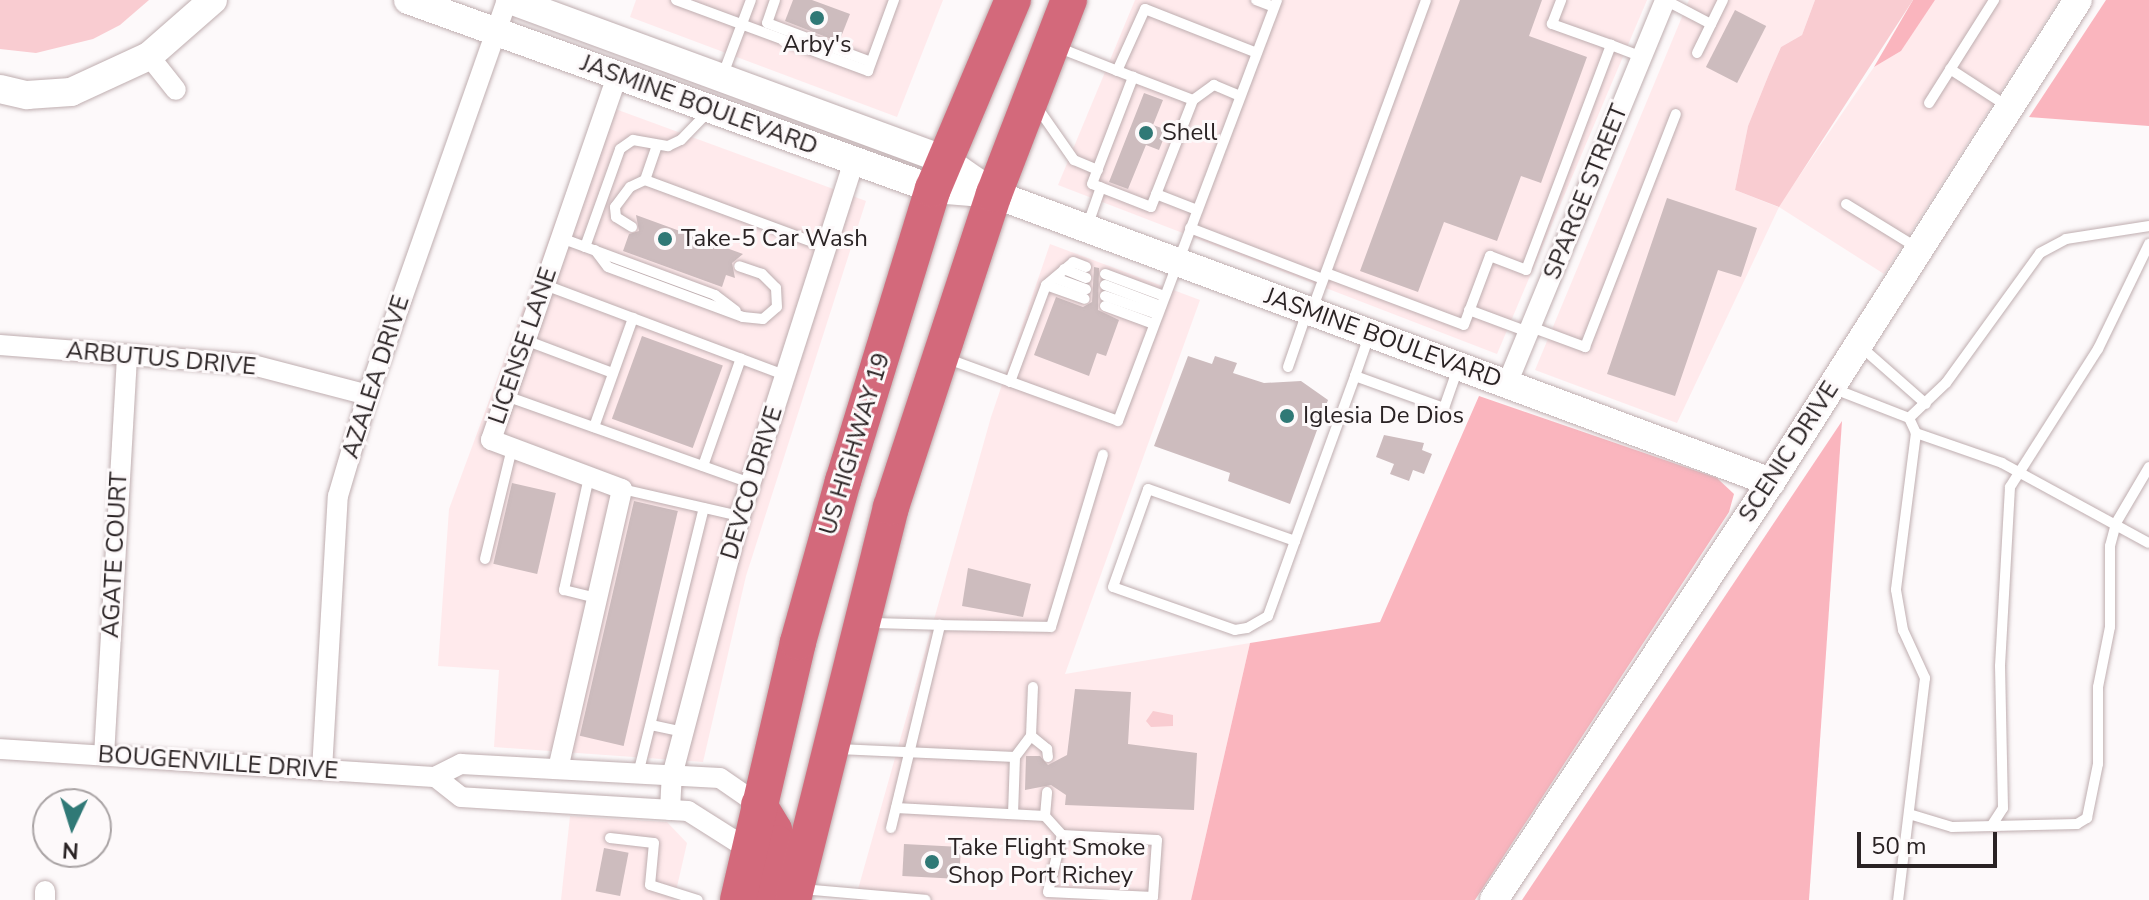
<!DOCTYPE html>
<style>
body{margin:0}
#map{position:relative;width:2149px;height:900px;overflow:hidden;background:#fdf9fa;font-family:"Nunito Sans",sans-serif}
div>[style]{position:absolute}
[style*='--x']{left:calc(var(--x)*1px);top:calc(var(--y)*1px);width:calc(var(--w)*1px);rotate:calc(var(--a)*1deg)}
.built>*{inset:0;background:#ffeaec}
.green>*{inset:0;background:#fab5be}
.water>*{inset:0;background:#f9ccd1}
.building>*{inset:0;background:#cdbcbe;transform-origin:0 0}
.roads{filter:drop-shadow(0 0 2px #bfaeb0) drop-shadow(0 0 2px #bfaeb0)}
.lane>*{height:10px;margin:-5px;padding:0 5px;transform-origin:5px;border-radius:5px;background:#fff}
.street>*{height:20px;margin:-10px;padding:0 10px;transform-origin:10px;border-radius:10px;background:#fff}
.secondary>*{height:28px;margin:-14px;padding:0 14px;transform-origin:14px;border-radius:14px;background:#fff}
.highway>*{height:36px;margin:-18px;padding:0 18px;transform-origin:18px;border-radius:18px;background:#d3697b}
.dots>*{width:22px;height:22px;translate:-50% -50%;box-sizing:border-box;border:4px solid #fdf9fa;border-radius:50%}
span{translate:-50% -50%;white-space:nowrap;text-align:center;line-height:1.15;-webkit-text-stroke:6px #fdf9fa;paint-order:stroke}
.poi-label{font-size:24px;color:#2a2324}
.left{translate:0 -50%;text-align:left}
.street-label{font-size:24px;color:#2a2324}
.north{position:absolute;left:32px;top:788px;width:80px;height:80px;box-sizing:border-box;background:#fdf9fa;border:2px solid #a9a3a4;border-radius:50%;rotate:184deg;font-size:22px;font-weight:700;line-height:32px;text-align:center;color:#2a2324}
.north::after{content:'';display:block;margin:auto;width:28px;height:36px;background:#307976;clip-path:polygon(50% 0,100% 100%,50% 72%,0 100%)}
.scale{position:absolute;left:1857px;top:832px;width:140px;height:36px;box-sizing:border-box;border:4px solid #2a2324;border-top:0;padding-left:10px;font-size:24px;line-height:28px;white-space:nowrap;color:#2a2324;-webkit-text-stroke:6px #fdf9fa;paint-order:stroke}
</style>
<div id="map">
<div class="built">
<div style="clip-path:polygon(636px 0,943px 0,897px 117px,630px 17px)"></div>
<div style="clip-path:polygon(1135px 0,1647px 0,1497px 354px,1058px 185px)"></div>
<div style="clip-path:polygon(1689px 0,1815px 0,1802px 35px,1781px 47px,1769px 74px,1748px 126px,1735px 190px,1778px 207px,1874px 67px,1901px 51px,1935px 0,2059px 0,1884px 274px,1779px 207px,1677px 423px,1535px 370px)"></div>
<div style="clip-path:polygon(599px 103px,866px 201px,746px 576px,703px 762px,494px 747px,499px 670px,438px 666px,449px 509px)"></div>
<div style="clip-path:polygon(1050px 244px,1200px 300px,1065px 674px,1250px 643px,1191px 900px,855px 900px,991px 417px)"></div>
<div style="clip-path:polygon(570px 816px,667px 822px,687px 843px,674px 900px,561px 900px)"></div>
</div>
<div class="green">
<div style="clip-path:polygon(1913px 0,1935px 0,1901px 51px,1874px 67px)"></div>
<div style="clip-path:polygon(2106px 0,2149px 0,2149px 126px,2029px 117px)"></div>
<div style="clip-path:polygon(1479px 396px,1717px 478px,1734px 494px,1729px 512px,1475px 900px,1191px 900px,1250px 643px,1380px 622px)"></div>
<div style="clip-path:polygon(1842px 421px,1809px 900px,1522px 900px)"></div>
</div>
<div class="water">
<div style="clip-path:polygon(0 0,149px 0,120px 25px,93px 39px,36px 53px,0 49px)"></div>
<div style="clip-path:polygon(1815px 0,1913px 0,1779px 207px,1735px 190px,1748px 126px,1769px 74px,1781px 47px,1802px 35px)"></div>
<div style="clip-path:polygon(1153px 711px,1173px 715px,1173px 726px,1151px 727px,1146px 721px)"></div>
</div>
<div class="building">
<div style="clip-path:polygon(793px 0,812px 0,850px 14px,839px 42px,785px 21px)"></div>
<div style="clip-path:polygon(1460px 0,1542px 0,1529px 36px,1587px 57px,1541px 183px,1521px 176px,1497px 241px,1444px 222px,1418px 292px,1360px 271px)"></div>
<div style="left:1735px;top:10px;width:35px;height:64px;rotate:27deg"></div>
<div style="clip-path:polygon(1144px 93px,1163px 100px,1153px 125px,1167px 130px,1159px 150px,1146px 145px,1128px 189px,1109px 182px)"></div>
<div style="clip-path:polygon(1667px 198px,1757px 228px,1741px 277px,1718px 270px,1675px 396px,1607px 374px)"></div>
<div style="clip-path:polygon(636px 215px,743px 254px,732px 263px,735px 278px,726px 275px,722px 287px,623px 251px,629px 234px,639px 231px)"></div>
<div style="clip-path:polygon(1094px 267px,1099px 268px,1098px 310px,1119px 320px,1106px 356px,1097px 353px,1089px 376px,1034px 355px,1056px 297px,1083px 307px,1092px 302px)"></div>
<div style="left:642px;top:336px;width:86px;height:88px;rotate:20deg"></div>
<div style="clip-path:polygon(1188px 356px,1212px 364px,1215px 356px,1237px 363px,1233px 373px,1264px 383px,1301px 381px,1328px 400px,1290px 504px,1228px 481px,1230px 473px,1154px 446px)"></div>
<div style="clip-path:polygon(1384px 435px,1424px 443px,1422px 450px,1432px 454px,1424px 474px,1413px 470px,1409px 481px,1390px 474px,1394px 464px,1376px 457px)"></div>
<div style="left:512px;top:483px;width:45px;height:83px;rotate:13deg"></div>
<div style="left:634px;top:501px;width:45px;height:241px;rotate:13deg"></div>
<div style="clip-path:polygon(968px 568px,1031px 584px,1023px 617px,962px 606px)"></div>
<div style="clip-path:polygon(1075px 689px,1131px 692px,1128px 744px,1197px 753px,1194px 810px,1065px 805px,1066px 795px,1051px 785px,1025px 790px,1026px 756px,1040px 756px,1048px 765px,1067px 755px)"></div>
<div style="left:904px;top:844px;width:57px;height:32px;rotate:3deg"></div>
<div style="left:604px;top:848px;width:25px;height:44px;rotate:11deg"></div>
</div>
<div class="roads">
<div class="lane">
<div style="--x:676;--y:0;--w:205;--a:20.3"></div>
<div style="--x:868;--y:71;--w:76;--a:-69.9"></div>
<div style="--x:775;--y:0;--w:24;--a:109"></div>
<div style="--x:767;--y:23;--w:111;--a:20.6"></div>
<div style="--x:1256;--y:0;--w:19;--a:21"></div>
<div style="--x:1665;--y:0;--w:52;--a:27.6"></div>
<div style="--x:1611;--y:45;--w:33;--a:21"></div>
<div style="--x:1057;--y:47;--w:82;--a:21.5"></div>
<div style="--x:1697;--y:53;--w:59;--a:-63.9"></div>
<div style="--x:1950;--y:69;--w:68;--a:33"></div>
<div style="--x:1117;--y:71;--w:68;--a:-65.7"></div>
<div style="--x:1145;--y:9;--w:120;--a:21.4"></div>
<div style="--x:722;--y:77;--w:82;--a:-69.4"></div>
<div style="--x:1133;--y:77;--w:64;--a:21"></div>
<div style="--x:1193;--y:100;--w:115;--a:111.4"></div>
<div style="--x:1151;--y:207;--w:63;--a:-158.7"></div>
<div style="--x:1092;--y:184;--w:115;--a:-69"></div>
<div style="--x:1193;--y:100;--w:26;--a:-36"></div>
<div style="--x:1214;--y:85;--w:28;--a:23"></div>
<div style="--x:1929;--y:103;--w:122;--a:-57.7"></div>
<div style="--x:1037;--y:107;--w:65;--a:55.1"></div>
<div style="--x:1074;--y:160;--w:26;--a:23"></div>
<div style="--x:645;--y:180;--w:193;--a:20.3"></div>
<div style="--x:1156;--y:194;--w:44;--a:21.3"></div>
<div style="--x:1846;--y:204;--w:82;--a:31.6"></div>
<div style="--x:632;--y:227;--w:19;--a:-148"></div>
<div style="--x:616;--y:217;--w:10;--a:-96"></div>
<div style="--x:615;--y:207;--w:25;--a:-53"></div>
<div style="--x:630;--y:187;--w:17;--a:-25"></div>
<div style="--x:645;--y:180;--w:37;--a:-71"></div>
<div style="--x:1087;--y:227;--w:42;--a:-70.7"></div>
<div style="--x:1190;--y:228;--w:142;--a:21"></div>
<div style="--x:561;--y:238;--w:164;--a:20.3"></div>
<div style="--x:715;--y:295;--w:26;--a:37"></div>
<div style="--x:585;--y:247;--w:104;--a:-70.3"></div>
<div style="--x:620;--y:149;--w:16;--a:-35"></div>
<div style="--x:633;--y:140;--w:36;--a:10"></div>
<div style="--x:668;--y:146;--w:14;--a:-25"></div>
<div style="--x:681;--y:140;--w:40;--a:-46"></div>
<div style="--x:595;--y:250;--w:21;--a:53"></div>
<div style="--x:608;--y:267;--w:144;--a:20.3"></div>
<div style="--x:743;--y:317;--w:20;--a:6"></div>
<div style="--x:763;--y:319;--w:18;--a:-41"></div>
<div style="--x:777;--y:307;--w:19;--a:-93"></div>
<div style="--x:776;--y:288;--w:20;--a:-135"></div>
<div style="--x:762;--y:274;--w:24;--a:-161"></div>
<div style="--x:1064;--y:269;--w:24;--a:22"></div>
<div style="--x:1326;--y:273;--w:147;--a:20.6"></div>
<div style="--x:1464;--y:325;--w:74;--a:-69.4"></div>
<div style="--x:1490;--y:256;--w:39;--a:21"></div>
<div style="--x:1526;--y:270;--w:241;--a:-69.3"></div>
<div style="--x:1611;--y:45;--w:63;--a:-160.4"></div>
<div style="--x:1552;--y:24;--w:26;--a:-69"></div>
<div style="--x:1105;--y:274;--w:63;--a:20.4"></div>
<div style="--x:1055;--y:278;--w:33;--a:20"></div>
<div style="--x:545;--y:285;--w:256;--a:20.6"></div>
<div style="--x:1046;--y:285;--w:41;--a:19.7"></div>
<div style="--x:1105;--y:285;--w:60;--a:20.6"></div>
<div style="--x:1105;--y:296;--w:55;--a:19.1"></div>
<div style="--x:1105;--y:306;--w:52;--a:20.2"></div>
<div style="--x:1312;--y:310;--w:330;--a:-69.8"></div>
<div style="--x:1469;--y:310;--w:63;--a:20.4"></div>
<div style="--x:1531;--y:327;--w:58;--a:20.3"></div>
<div style="--x:1585;--y:347;--w:250;--a:-68.7"></div>
<div style="--x:525;--y:340;--w:94;--a:20.6"></div>
<div style="--x:1859;--y:345;--w:89;--a:41.4"></div>
<div style="--x:948;--y:359;--w:181;--a:20"></div>
<div style="--x:1118;--y:421;--w:450;--a:-69.3"></div>
<div style="--x:1288;--y:367;--w:58;--a:-70.9"></div>
<div style="--x:1355;--y:376;--w:42;--a:-70.7"></div>
<div style="--x:1010;--y:382;--w:103;--a:-69.6"></div>
<div style="--x:1046;--y:285;--w:35;--a:-40"></div>
<div style="--x:1073;--y:262;--w:14;--a:21"></div>
<div style="--x:1832;--y:388;--w:83;--a:21.3"></div>
<div style="--x:1909;--y:418;--w:17;--a:65"></div>
<div style="--x:1916;--y:433;--w:158;--a:97.3"></div>
<div style="--x:1896;--y:590;--w:41;--a:80.1"></div>
<div style="--x:1903;--y:630;--w:53;--a:65.4"></div>
<div style="--x:1925;--y:678;--w:224;--a:96.9"></div>
<div style="--x:506;--y:396;--w:260;--a:19.6"></div>
<div style="--x:1909;--y:418;--w:51;--a:-43.4"></div>
<div style="--x:1946;--y:383;--w:160;--a:-54.1"></div>
<div style="--x:2040;--y:253;--w:30;--a:-28"></div>
<div style="--x:2066;--y:239;--w:84;--a:-8.9"></div>
<div style="--x:594;--y:427;--w:116;--a:-70.3"></div>
<div style="--x:1916;--y:433;--w:91;--a:19.2"></div>
<div style="--x:2002;--y:463;--w:167;--a:28.6"></div>
<div style="--x:703;--y:466;--w:114;--a:-70.6"></div>
<div style="--x:589;--y:477;--w:116;--a:102.5"></div>
<div style="--x:564;--y:590;--w:34;--a:14"></div>
<div style="--x:622;--y:489;--w:121;--a:12.9"></div>
<div style="--x:1295;--y:541;--w:80;--a:109.8"></div>
<div style="--x:1268;--y:616;--w:24;--a:150"></div>
<div style="--x:1247;--y:628;--w:12;--a:171"></div>
<div style="--x:1235;--y:630;--w:129;--a:-160.6"></div>
<div style="--x:1113;--y:587;--w:104;--a:-70.3"></div>
<div style="--x:1148;--y:489;--w:156;--a:19.5"></div>
<div style="--x:1295;--y:541;--w:176;--a:-70"></div>
<div style="--x:1355;--y:376;--w:95;--a:19.8"></div>
<div style="--x:1444;--y:408;--w:42;--a:-70.7"></div>
<div style="--x:485;--y:559;--w:114;--a:-76.3"></div>
<div style="--x:870;--y:623;--w:70;--a:1.6"></div>
<div style="--x:651;--y:725;--w:34;--a:12"></div>
<div style="--x:1031;--y:736;--w:49;--a:-87.7"></div>
<div style="--x:838;--y:749;--w:177;--a:2.6"></div>
<div style="--x:1015;--y:757;--w:57;--a:92"></div>
<div style="--x:1015;--y:757;--w:26;--a:-53"></div>
<div style="--x:1031;--y:736;--w:21;--a:39"></div>
<div style="--x:1047;--y:749;--w:8;--a:83"></div>
<div style="--x:638;--y:774;--w:274;--a:-76.1"></div>
<div style="--x:896;--y:808;--w:149;--a:3.1"></div>
<div style="--x:1045;--y:816;--w:25;--a:48"></div>
<div style="--x:1909;--y:814;--w:45;--a:16.8"></div>
<div style="--x:1952;--y:827;--w:125;--a:-1.4"></div>
<div style="--x:2077;--y:824;--w:12;--a:-31"></div>
<div style="--x:2087;--y:818;--w:55;--a:-78.5"></div>
<div style="--x:2098;--y:764;--w:77;--a:-90"></div>
<div style="--x:2098;--y:687;--w:61;--a:-78.7"></div>
<div style="--x:2110;--y:627;--w:81;--a:-90"></div>
<div style="--x:2110;--y:546;--w:24;--a:-75"></div>
<div style="--x:2116;--y:523;--w:65;--a:-59.5"></div>
<div style="--x:1045;--y:816;--w:24;--a:-85"></div>
<div style="--x:1992;--y:825;--w:20;--a:-57"></div>
<div style="--x:2003;--y:808;--w:142;--a:-91.2"></div>
<div style="--x:2000;--y:666;--w:179;--a:-86.8"></div>
<div style="--x:2010;--y:487;--w:164;--a:-57.5"></div>
<div style="--x:2098;--y:349;--w:117;--a:-64.1"></div>
<div style="--x:891;--y:828;--w:209;--a:-76.4"></div>
<div style="--x:940;--y:625;--w:111;--a:1"></div>
<div style="--x:1051;--y:627;--w:180;--a:-73.2"></div>
<div style="--x:1062;--y:835;--w:95;--a:3"></div>
<div style="--x:1157;--y:840;--w:57;--a:94"></div>
<div style="--x:1153;--y:897;--w:105;--a:-177.3"></div>
<div style="--x:1048;--y:892;--w:59;--a:-76.2"></div>
<div style="--x:610;--y:838;--w:44;--a:6.5"></div>
<div style="--x:654;--y:843;--w:42;--a:95.4"></div>
<div style="--x:650;--y:885;--w:50;--a:17.4"></div>
<div style="--x:801;--y:889;--w:125;--a:5"></div>
</div>
<div class="street">
<div style="--x:149;--y:56;--w:43;--a:51.5"></div>
<div style="--x:0;--y:345;--w:250;--a:4.4"></div>
<div style="--x:249;--y:364;--w:123;--a:14.6"></div>
<div style="--x:1507;--y:384;--w:415;--a:-67.6"></div>
<div style="--x:0;--y:749;--w:436;--a:3.7"></div>
<div style="--x:104;--y:756;--w:402;--a:-86.7"></div>
<div style="--x:558;--y:769;--w:287;--a:-77.1"></div>
<div style="--x:622;--y:489;--w:140;--a:-159.5"></div>
<div style="--x:491;--y:440;--w:385;--a:-70.9"></div>
<div style="--x:322;--y:770;--w:274;--a:-86.7"></div>
<div style="--x:338;--y:496;--w:105;--a:-73.5"></div>
<div style="--x:368;--y:395;--w:419;--a:-70.6"></div>
<div style="--x:670;--y:810;--w:34;--a:-87"></div>
<div style="--x:672;--y:776;--w:269;--a:-75.3"></div>
<div style="--x:740;--y:516;--w:373;--a:-72.2"></div>
<div style="--x:748;--y:849;--w:71;--a:-147.7"></div>
<div style="--x:688;--y:811;--w:227;--a:-176.5"></div>
<div style="--x:461;--y:797;--w:33;--a:-142"></div>
<div style="--x:435;--y:777;--w:29;--a:-27"></div>
<div style="--x:461;--y:764;--w:259;--a:3.1"></div>
<div style="--x:720;--y:778;--w:47;--a:34.7"></div>
<div style="--x:45;--y:900;--w:9;--a:-90"></div>
</div>
<div class="secondary">
<div style="--x:408;--y:0;--w:558;--a:19.8"></div>
<div style="--x:933;--y:189;--w:61;--a:4.7"></div>
<div style="--x:510;--y:0;--w:463;--a:20.2"></div>
<div style="--x:945;--y:160;--w:60;--a:34.8"></div>
<div style="--x:994;--y:194;--w:829;--a:20.34"></div>
<div style="--x:0;--y:89;--w:28;--a:13"></div>
<div style="--x:27;--y:95;--w:44;--a:-3.9"></div>
<div style="--x:71;--y:92;--w:86;--a:-24.8"></div>
<div style="--x:149;--y:56;--w:85;--a:-41.2"></div>
<div style="--x:1494;--y:900;--w:501;--a:-56.47"></div>
<div style="--x:1771;--y:482;--w:571;--a:-57.51"></div>
</div>
<div class="highway">
<div style="--x:759;--y:805;--w:29;--a:59"></div>
<div style="--x:774;--y:830;--w:13;--a:81"></div>
<div style="--x:776;--y:843;--w:58;--a:100.9"></div>
<div style="--x:738;--y:900;--w:265;--a:-76.9"></div>
<div style="--x:798;--y:642;--w:167;--a:-74.4"></div>
<div style="--x:843;--y:481;--w:306;--a:-72.9"></div>
<div style="--x:933;--y:189;--w:205;--a:-67.1"></div>
<div style="--x:793;--y:900;--w:405;--a:-76"></div>
<div style="--x:891;--y:507;--w:330;--a:-71.8"></div>
<div style="--x:994;--y:194;--w:208;--a:-68.9"></div>
</div>
</div>
<div class="dots">
<div style="left:817px;top:18px;background:#307976"></div>
<div style="left:1146px;top:133px;background:#307976"></div>
<div style="left:665px;top:239px;background:#307976"></div>
<div style="left:1287px;top:416px;background:#307976"></div>
<div style="left:932px;top:862px;background:#307976"></div>
</div>
<div class="poi-label">
<span style="left:817px;top:45px">Arby's</span>
<span class="left" style="left:1162px;top:133px">Shell</span>
<span class="left" style="left:681px;top:239px">Take-5 Car Wash</span>
<span class="left" style="left:1303px;top:416px">Iglesia De Dios</span>
<span class="left" style="left:948px;top:862px">Take Flight Smoke<br>Shop Port Richey</span>
</div>
<div class="street-label">
<span style="left:699px;top:105px;rotate:20deg">JASMINE BOULEVARD</span>
<span style="left:1586px;top:192px;rotate:-68deg">SPARGE STREET</span>
<span style="left:1383px;top:338px;rotate:20deg">JASMINE BOULEVARD</span>
<span style="left:523px;top:346px;rotate:-71deg">LICENSE LANE</span>
<span style="left:161px;top:359px;rotate:5deg">ARBUTUS DRIVE</span>
<span style="left:376px;top:377px;rotate:-72deg">AZALEA DRIVE</span>
<span style="left:855px;top:444px;rotate:-73deg">US HIGHWAY 19</span>
<span style="left:1789px;top:452px;rotate:-57deg">SCENIC DRIVE</span>
<span style="left:752px;top:483px;rotate:-73deg">DEVCO DRIVE</span>
<span style="left:115px;top:555px;rotate:-87deg">AGATE COURT</span>
<span style="left:218px;top:763px;rotate:4deg">BOUGENVILLE DRIVE</span>
</div>
<div class="north">N</div>
<div class="scale">50 m</div>
</div>
